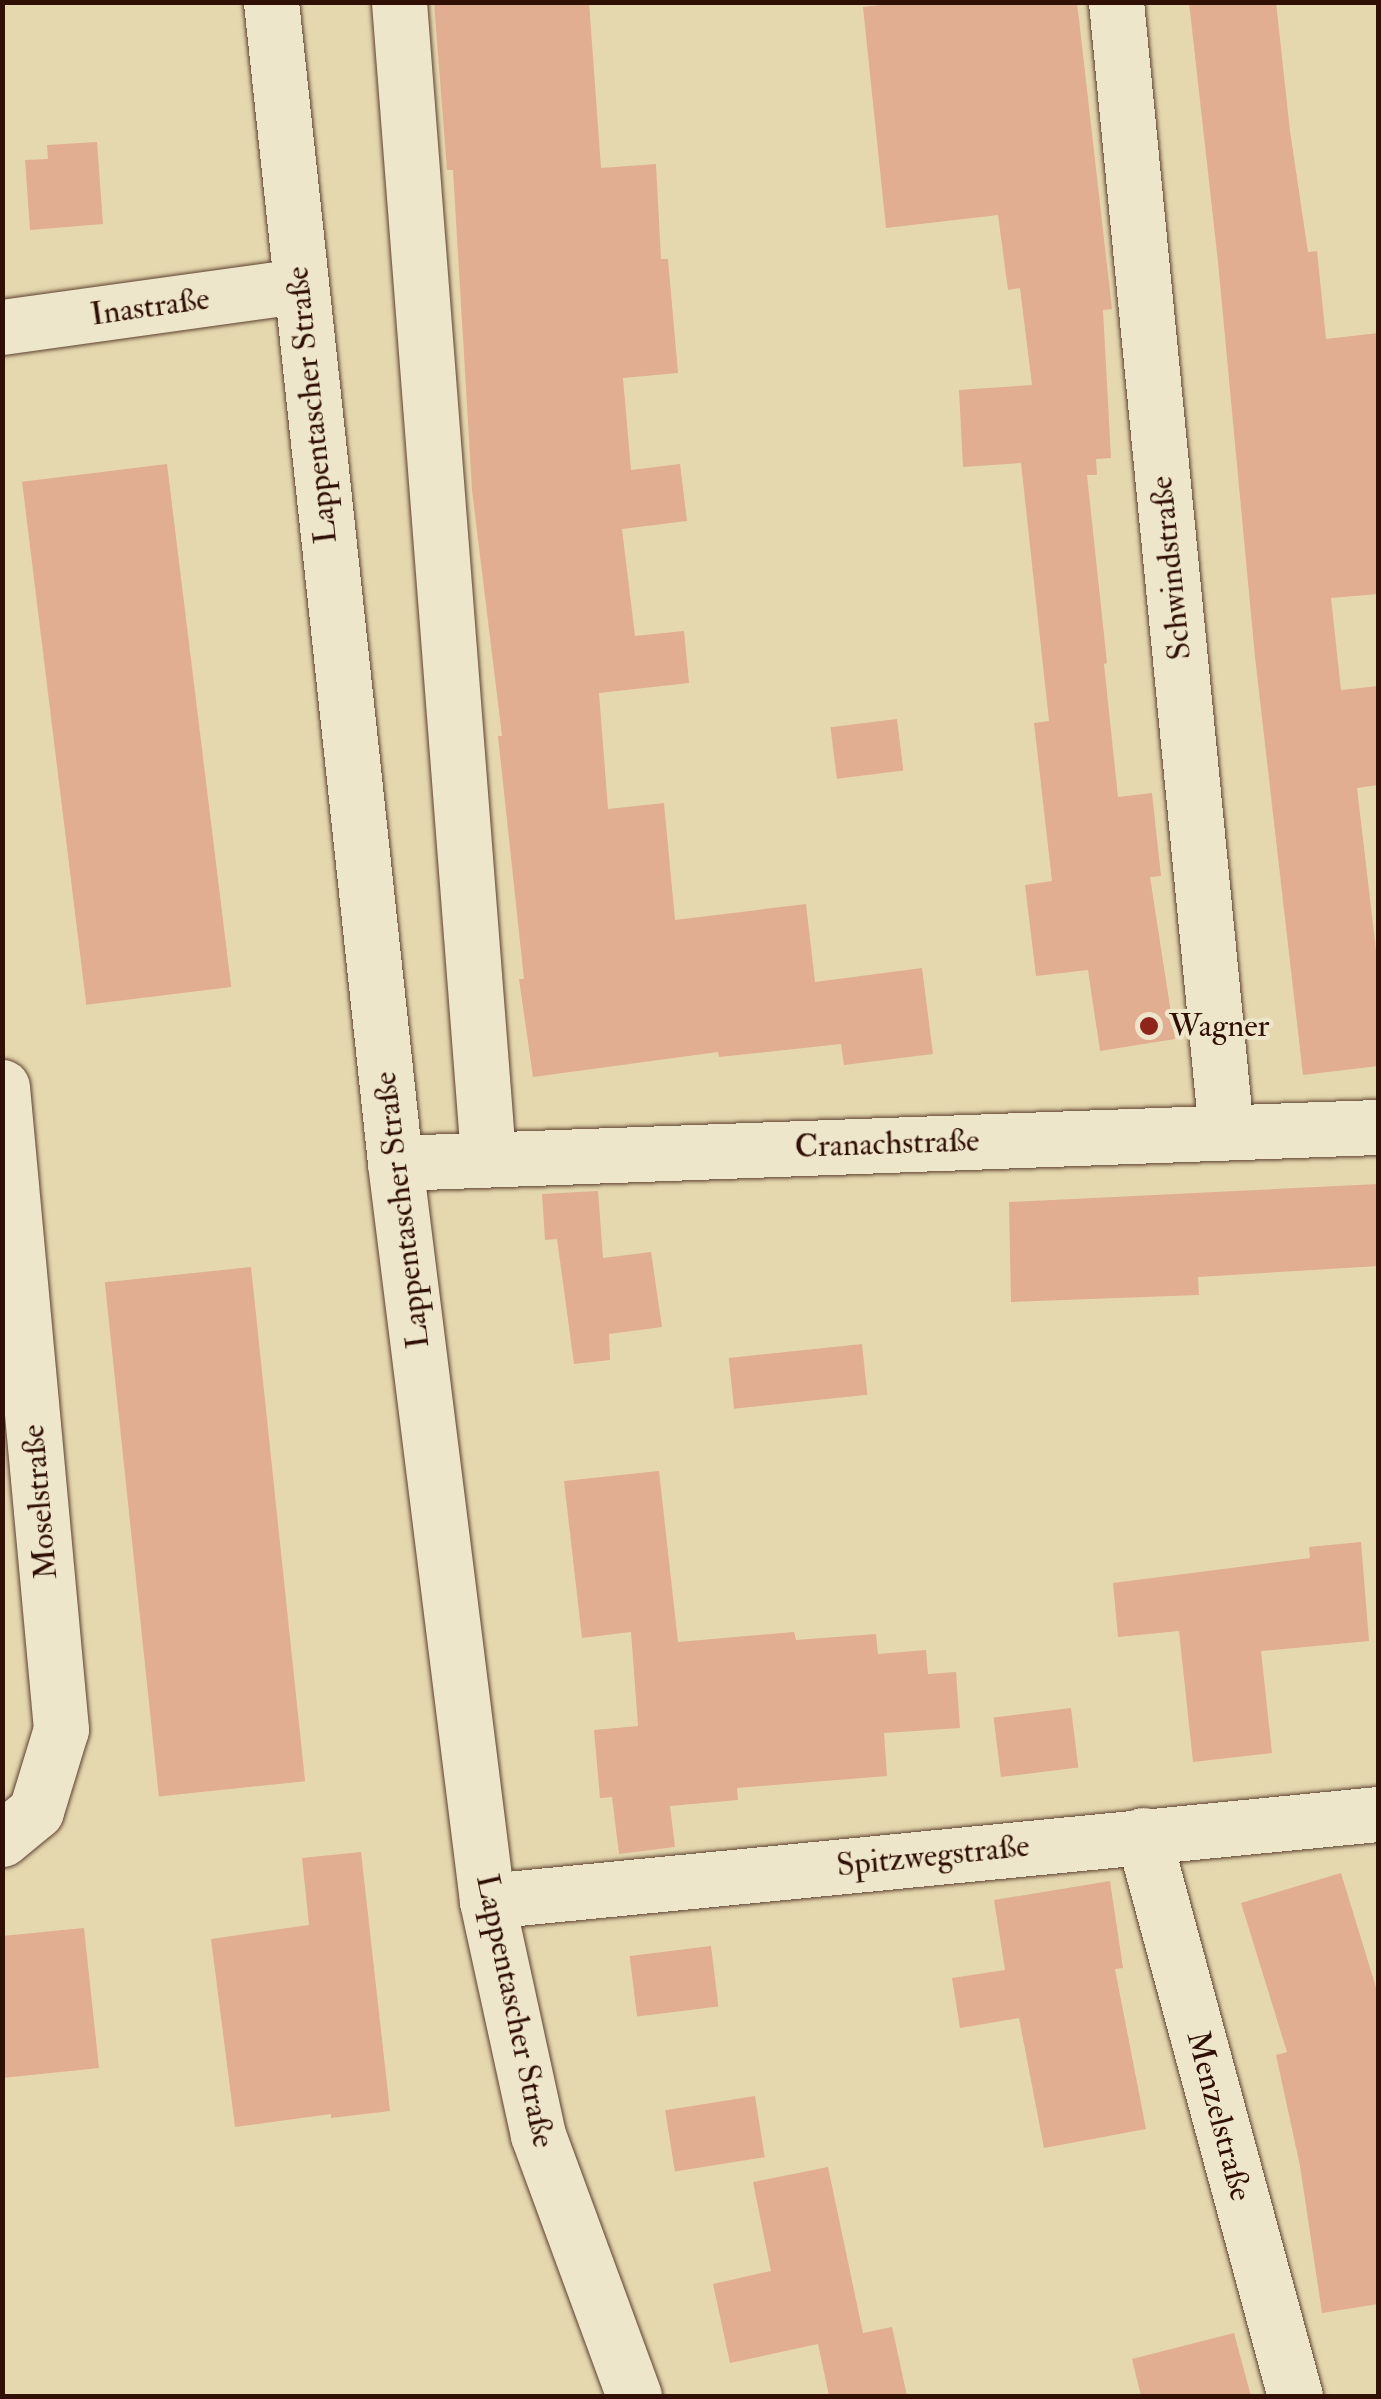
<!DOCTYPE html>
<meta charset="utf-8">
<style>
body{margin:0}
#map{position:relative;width:1381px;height:2399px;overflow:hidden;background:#e5d8af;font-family:"IM FELL Double Pica",serif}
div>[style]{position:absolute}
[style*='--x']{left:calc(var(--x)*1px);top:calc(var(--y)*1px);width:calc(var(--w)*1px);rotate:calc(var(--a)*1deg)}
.building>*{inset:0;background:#e1ae91;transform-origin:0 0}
.roads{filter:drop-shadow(0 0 2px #5d412f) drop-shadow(0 0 2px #5d412f)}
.minor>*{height:55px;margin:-27.5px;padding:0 27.5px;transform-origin:27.5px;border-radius:27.5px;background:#eee6cb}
.dots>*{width:28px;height:28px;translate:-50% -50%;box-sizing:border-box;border:5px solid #eee6cb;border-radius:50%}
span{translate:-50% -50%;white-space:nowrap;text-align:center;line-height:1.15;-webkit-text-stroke:8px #eee6cb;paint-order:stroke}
.street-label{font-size:32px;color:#300f04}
.poi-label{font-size:32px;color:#300f04}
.left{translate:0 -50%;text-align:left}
.frame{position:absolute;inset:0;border:5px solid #300f04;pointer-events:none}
</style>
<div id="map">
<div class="building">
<div style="clip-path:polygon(434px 2px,589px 2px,601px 168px,656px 164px,661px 259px,668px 259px,678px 373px,623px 378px,631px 470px,680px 464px,687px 521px,622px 529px,635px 636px,684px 631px,689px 683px,599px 693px,608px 809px,664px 803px,675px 920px,806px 904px,815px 982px,922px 968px,933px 1054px,844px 1065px,841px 1044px,719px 1057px,718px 1052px,533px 1077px,519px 979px,524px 979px,498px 736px,502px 736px,472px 490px,453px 170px,447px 170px)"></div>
<div style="clip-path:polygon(907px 2px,1077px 2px,1112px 309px,1103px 310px,1111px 458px,1096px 459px,1097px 475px,1087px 475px,1107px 663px,1104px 664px,1118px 797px,1152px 793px,1161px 876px,1150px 877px,1175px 1039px,1100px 1051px,1088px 970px,1036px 976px,1025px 885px,1052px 881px,1034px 723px,1049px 721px,1021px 463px,963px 467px,959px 390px,1032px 385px,1020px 288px,1008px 290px,998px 215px,886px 228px,863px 7px)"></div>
<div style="clip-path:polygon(1189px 2px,1276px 2px,1290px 131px,1308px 252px,1317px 251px,1326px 339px,1378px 333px,1378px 594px,1331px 598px,1341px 690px,1378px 686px,1378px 785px,1357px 788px,1378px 967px,1378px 1066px,1303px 1075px,1255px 657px,1218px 262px)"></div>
<div style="clip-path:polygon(97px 142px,103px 224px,30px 230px,25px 160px,48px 159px,47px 145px)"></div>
<div style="left:167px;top:464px;width:527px;height:146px;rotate:83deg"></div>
<div style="left:897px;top:719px;width:52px;height:67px;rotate:83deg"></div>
<div style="clip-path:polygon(1378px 1184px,1378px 1266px,1198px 1277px,1199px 1295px,1011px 1302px,1009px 1202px)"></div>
<div style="clip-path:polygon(598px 1191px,603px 1258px,651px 1252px,662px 1327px,609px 1334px,610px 1360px,574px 1364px,557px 1239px,545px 1240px,542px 1194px)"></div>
<div style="left:251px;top:1267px;width:517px;height:147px;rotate:84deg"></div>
<div style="left:862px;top:1344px;width:51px;height:134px;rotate:84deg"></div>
<div style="clip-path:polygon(659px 1471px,678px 1642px,794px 1632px,796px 1640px,876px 1634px,878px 1654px,926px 1650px,928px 1674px,956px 1672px,960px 1728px,884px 1733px,887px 1776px,737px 1788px,738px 1800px,670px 1806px,675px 1847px,619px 1854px,612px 1797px,600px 1798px,594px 1730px,638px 1726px,631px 1632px,582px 1638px,564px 1481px)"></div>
<div style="clip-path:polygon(1361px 1542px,1369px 1641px,1261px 1651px,1272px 1753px,1193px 1762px,1179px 1631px,1118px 1637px,1113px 1583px,1310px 1558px,1309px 1547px)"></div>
<div style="left:1071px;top:1708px;width:60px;height:78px;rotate:83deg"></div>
<div style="clip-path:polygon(361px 1852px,390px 2111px,331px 2118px,331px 2114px,235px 2127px,211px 1939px,309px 1925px,302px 1858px)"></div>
<div style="clip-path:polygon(1341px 1873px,1378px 1994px,1378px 2304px,1322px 2313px,1300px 2166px,1276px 2055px,1287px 2052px,1241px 1903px)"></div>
<div style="clip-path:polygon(1110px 1881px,1123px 1968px,1115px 1969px,1146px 2129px,1044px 2148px,1019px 2018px,960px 2028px,952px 1978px,1005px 1970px,994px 1900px)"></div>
<div style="clip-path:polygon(84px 1928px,99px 2068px,2px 2078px,2px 1936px)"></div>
<div style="left:711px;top:1946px;width:61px;height:82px;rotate:83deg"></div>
<div style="left:755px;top:2096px;width:62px;height:91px;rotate:81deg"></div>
<div style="clip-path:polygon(828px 2167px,863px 2333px,892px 2327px,907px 2396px,829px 2396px,818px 2344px,730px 2363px,713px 2284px,771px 2271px,753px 2182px)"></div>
<div style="clip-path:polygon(1234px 2333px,1251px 2396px,1141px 2396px,1132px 2359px)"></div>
</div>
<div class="roads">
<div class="minor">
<div style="--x:271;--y:2;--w:1168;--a:83.9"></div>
<div style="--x:395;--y:1163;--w:744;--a:82.89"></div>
<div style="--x:487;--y:1901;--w:239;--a:77.7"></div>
<div style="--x:538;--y:2135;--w:278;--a:69.8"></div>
<div style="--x:399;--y:2;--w:1158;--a:85.59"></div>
<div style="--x:1116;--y:2;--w:1136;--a:84.44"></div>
<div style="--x:2;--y:327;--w:299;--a:-7.9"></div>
<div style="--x:2;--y:1087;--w:645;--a:84.75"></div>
<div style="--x:61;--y:1729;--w:86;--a:107"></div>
<div style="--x:36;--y:1811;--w:44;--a:140.5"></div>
<div style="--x:395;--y:1163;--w:984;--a:-2.1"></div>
<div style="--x:1143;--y:1835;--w:581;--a:74.84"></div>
<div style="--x:487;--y:1901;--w:895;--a:-5.58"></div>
</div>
</div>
<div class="dots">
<div style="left:1149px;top:1026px;background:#8f2418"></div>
</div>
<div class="street-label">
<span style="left:150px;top:307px;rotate:-8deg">Inastraße</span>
<span style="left:312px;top:405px;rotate:-96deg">Lappentascher Straße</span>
<span style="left:1171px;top:568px;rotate:-96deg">Schwindstraße</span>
<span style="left:887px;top:1144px;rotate:-2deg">Cranachstraße</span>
<span style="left:402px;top:1210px;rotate:-97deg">Lappentascher Straße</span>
<span style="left:40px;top:1502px;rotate:-95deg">Moselstraße</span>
<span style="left:933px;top:1856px;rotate:-6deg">Spitzwegstraße</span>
<span style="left:515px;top:2011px;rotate:78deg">Lappentascher Straße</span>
<span style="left:1219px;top:2116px;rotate:75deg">Menzelstraße</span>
</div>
<div class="poi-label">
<span class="left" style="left:1169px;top:1026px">Wagner</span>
</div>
<div class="frame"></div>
</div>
